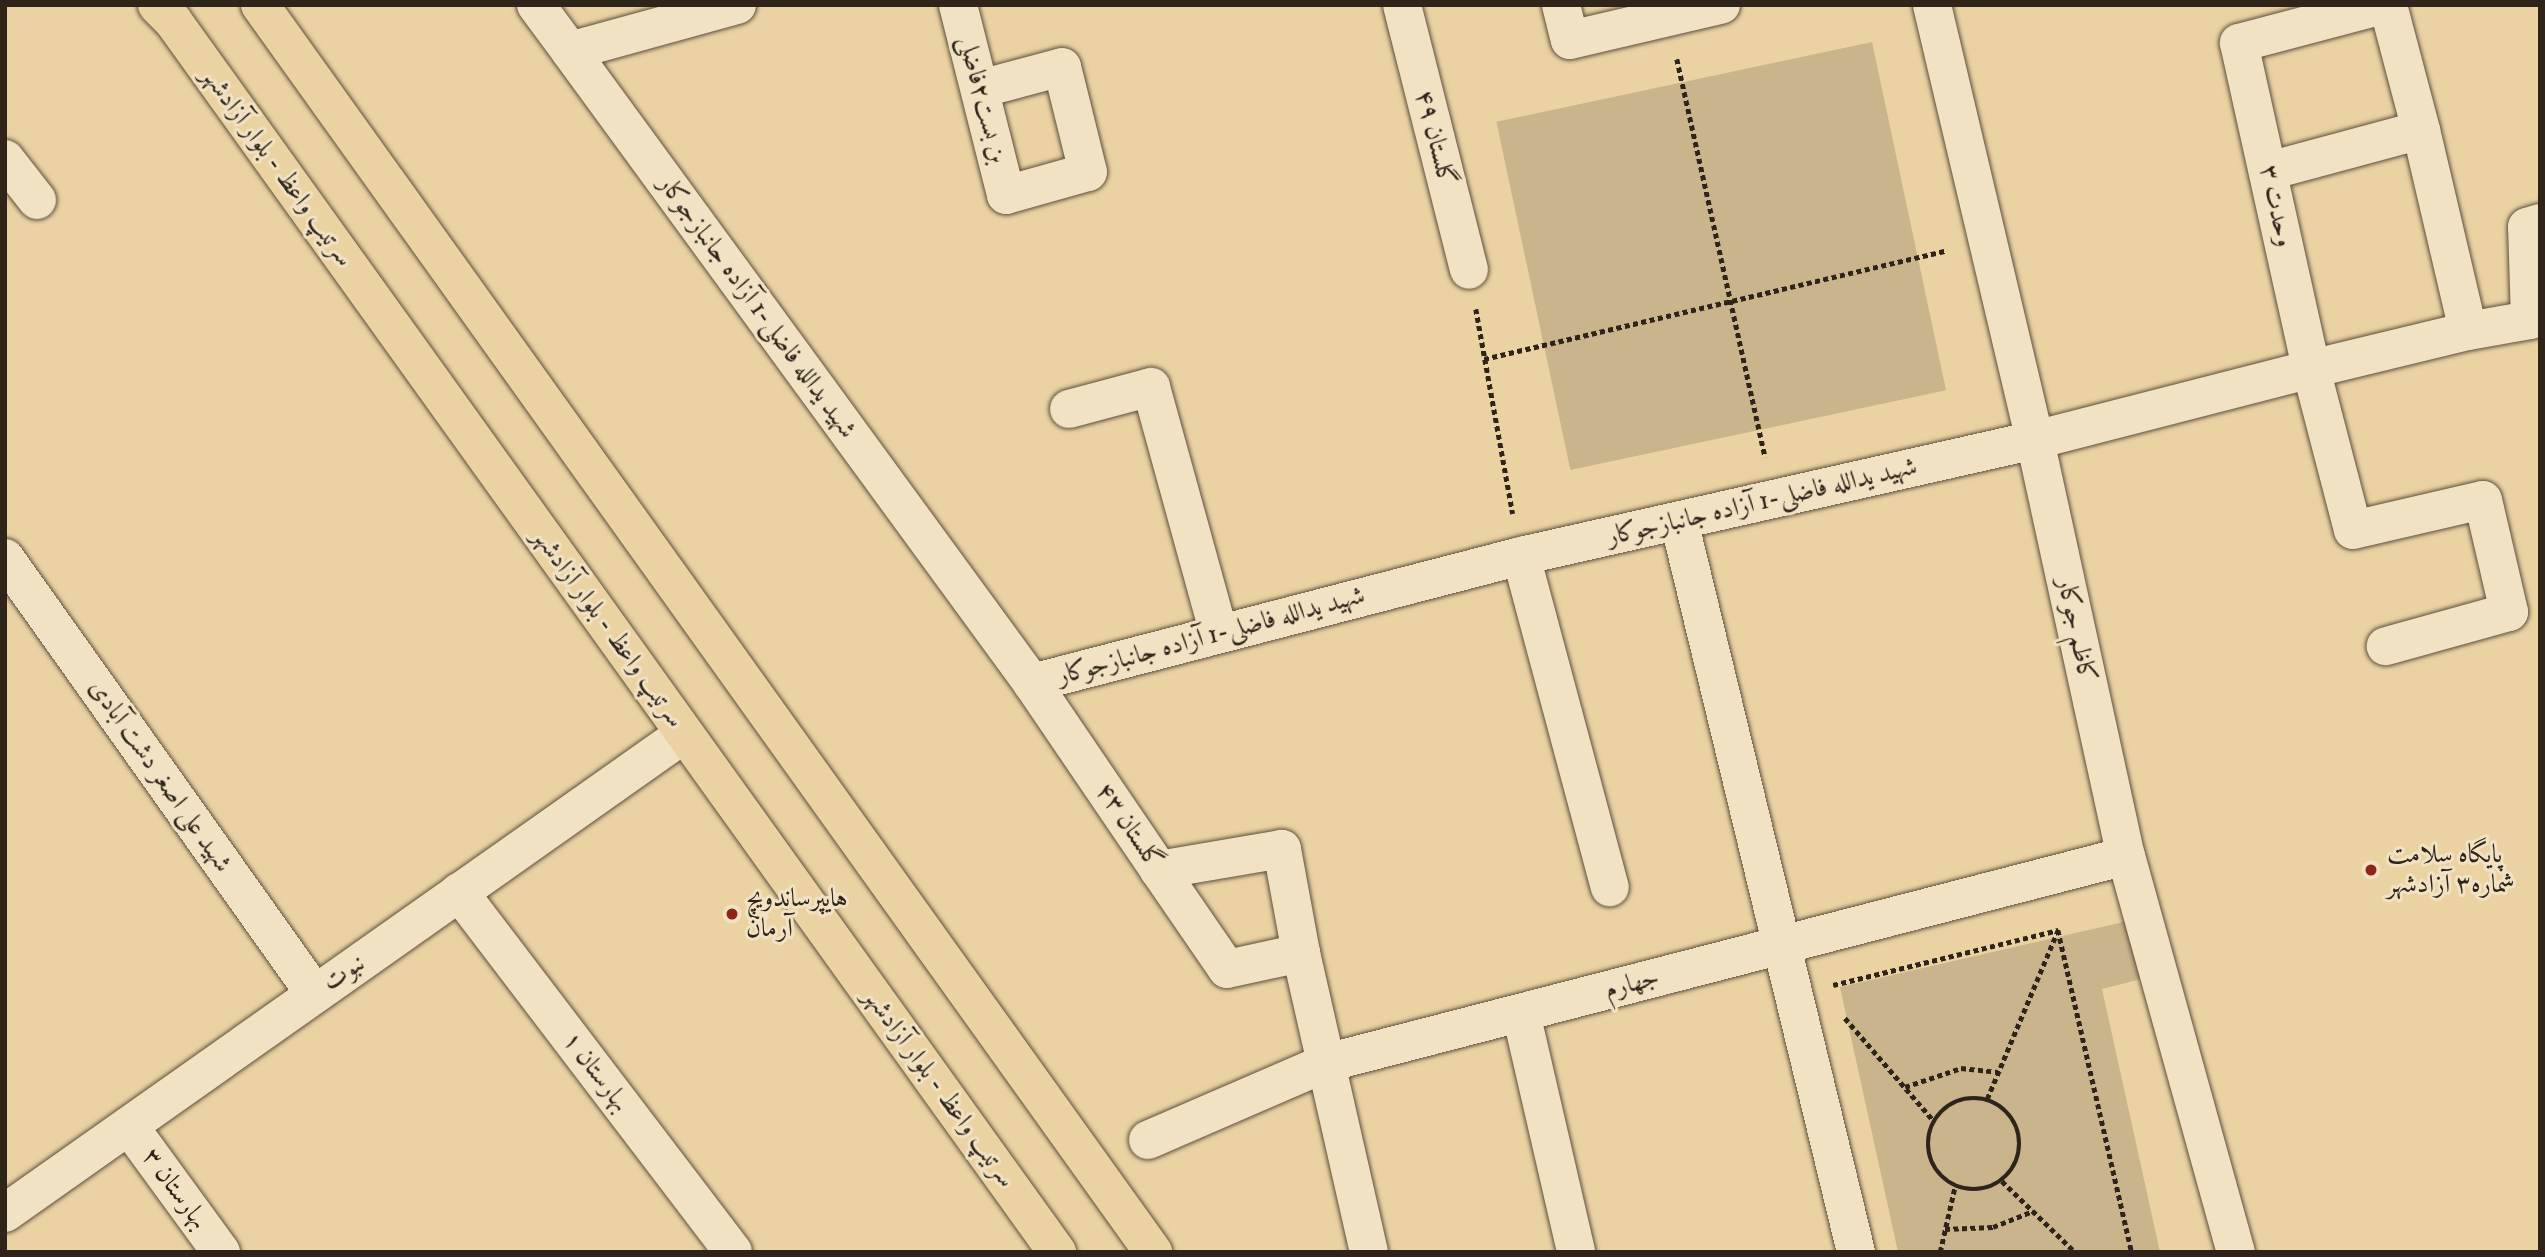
<!DOCTYPE html>
<meta charset="utf-8">
<style>
body{margin:0}
#map{position:relative;width:2545px;height:1257px;overflow:hidden;background:#ead2a3;font-family:"IM FELL Double Pica",Amiri,serif}
div>[style]{position:absolute}
[style*='--x']{left:calc(var(--x)*1px);top:calc(var(--y)*1px);width:calc(var(--w)*1px);rotate:calc(var(--a)*1deg)}
.green>*{inset:0;background:#cab48c;transform-origin:0 0}
.path>*{height:4.5px;margin-top:-2.25px;transform-origin:0;background:repeating-linear-gradient(90deg,#2e241a 0 5px,transparent 0 8.5px)}
.path>.ring{margin:-2.25px;padding:0;box-sizing:content-box;background:none;border:4.5px solid #2e241a;border-radius:50%}
.roads{filter:drop-shadow(0 0 2px #5d503c) drop-shadow(0 0 2px #5d503c)}
.minor>*{height:38px;margin:-19px;padding:0 19px;transform-origin:19px;border-radius:19px;background:#f1e2c3}
.major>*{height:38px;margin:-19px;padding:0 19px;transform-origin:19px;border-radius:19px;background:#ead2a3}
.dots>*{width:19px;height:19px;translate:-50% -50%;box-sizing:border-box;border:4px solid #f1e2c3;border-radius:50%}
span{translate:-50% -50%;white-space:nowrap;text-align:center;line-height:1.15;-webkit-text-stroke:6px #f1e2c3;paint-order:stroke}
.street-label{font-size:26px;color:#2e241a}
.poi-label{font-size:26px;color:#2e241a}
.left{translate:0 -50%;text-align:left}
.frame{position:absolute;inset:0;border:7px solid #2e241a;pointer-events:none}
</style>
<div id="map">
<div class="green">
<div style="left:1872px;top:42px;width:356px;height:384px;rotate:78deg"></div>
<div style="clip-path:polygon(2128px 921px,2141px 979px,2102px 989px,2160px 1252px,1898px 1252px,1840px 987px)"></div>
</div>
<div class="path">
<div style="--x:1677;--y:59;--w:408;--a:77.5"></div>
<div style="--x:1476;--y:309;--w:208;--a:79.8"></div>
<div style="--x:1484;--y:359;--w:474;--a:-13.2"></div>
<div style="--x:1833;--y:985;--w:232;--a:-13.7"></div>
<div style="--x:2058;--y:930;--w:330;--a:77.1"></div>
<div style="--x:1845;--y:1018;--w:136;--a:49.2"></div>
<div style="--x:1905;--y:1087;--w:59;--a:-18.7"></div>
<div style="--x:1961;--y:1068;--w:37;--a:6"></div>
<div class="ring" style="left:1928px;top:1098px;width:87.5px;height:87.5px"></div>
<div style="--x:1987;--y:1099;--w:183;--a:-67.2"></div>
<div style="--x:2002;--y:1181;--w:102;--a:44.2"></div>
<div style="--x:1945;--y:1229;--w:48;--a:-2.4"></div>
<div style="--x:1993;--y:1227;--w:43;--a:-21.8"></div>
<div style="--x:1940;--y:1252;--w:68;--a:-77.2"></div>
</div>
<div class="roads">
<div class="minor">
<div style="--x:536;--y:5;--w:57;--a:53.5"></div>
<div style="--x:737;--y:5;--w:173;--a:164.6"></div>
<div style="--x:570;--y:51;--w:783;--a:53.83"></div>
<div style="--x:1032;--y:683;--w:505;--a:-14.56"></div>
<div style="--x:1521;--y:556;--w:527;--a:-12.72"></div>
<div style="--x:2035;--y:440;--w:285;--a:-14.4"></div>
<div style="--x:2311;--y:369;--w:162;--a:-13.6"></div>
<div style="--x:2468;--y:331;--w:63;--a:-10.1"></div>
<div style="--x:2530;--y:320;--w:93;--a:-91.8"></div>
<div style="--x:2527;--y:227;--w:14;--a:-17"></div>
<div style="--x:958;--y:5;--w:196;--a:75.8"></div>
<div style="--x:1006;--y:195;--w:85;--a:-15.7"></div>
<div style="--x:1088;--y:172;--w:108;--a:-103.9"></div>
<div style="--x:1062;--y:67;--w:85;--a:165"></div>
<div style="--x:1402;--y:5;--w:273;--a:75.8"></div>
<div style="--x:1561;--y:5;--w:36;--a:76"></div>
<div style="--x:1570;--y:40;--w:155;--a:-13.1"></div>
<div style="--x:1932;--y:5;--w:447;--a:76.7"></div>
<div style="--x:2035;--y:440;--w:426;--a:77.7"></div>
<div style="--x:2126;--y:856;--w:411;--a:74.5"></div>
<div style="--x:2383;--y:5;--w:149;--a:165.2"></div>
<div style="--x:2239;--y:43;--w:334;--a:77.5"></div>
<div style="--x:2311;--y:369;--w:166;--a:75.4"></div>
<div style="--x:2353;--y:530;--w:133;--a:-13"></div>
<div style="--x:2483;--y:500;--w:115;--a:76.9"></div>
<div style="--x:2509;--y:612;--w:128;--a:164.5"></div>
<div style="--x:2421;--y:130;--w:206;--a:76.8"></div>
<div style="--x:5;--y:159;--w:52;--a:52"></div>
<div style="--x:2269;--y:171;--w:157;--a:-15.1"></div>
<div style="--x:2421;--y:130;--w:129;--a:-104.8"></div>
<div style="--x:1069;--y:409;--w:85;--a:-15"></div>
<div style="--x:1151;--y:387;--w:256;--a:74.6"></div>
<div style="--x:1679;--y:521;--w:752;--a:76.39"></div>
<div style="--x:1521;--y:556;--w:343;--a:75"></div>
<div style="--x:5;--y:558;--w:535;--a:54.59"></div>
<div style="--x:1032;--y:683;--w:226;--a:55.8"></div>
<div style="--x:1159;--y:870;--w:120;--a:55.5"></div>
<div style="--x:1227;--y:969;--w:76;--a:-12.2"></div>
<div style="--x:1301;--y:953;--w:106;--a:-100.4"></div>
<div style="--x:1282;--y:849;--w:125;--a:170.3"></div>
<div style="--x:459;--y:892;--w:452;--a:52.7"></div>
<div style="--x:1301;--y:953;--w:307;--a:77.2"></div>
<div style="--x:1521;--y:1013;--w:245;--a:77"></div>
<div style="--x:129;--y:1126;--w:156;--a:53.9"></div>
<div style="--x:1148;--y:1140;--w:194;--a:-23.4"></div>
<div style="--x:1326;--y:1063;--w:826;--a:-14.51"></div>
<div style="--x:5;--y:1213;--w:831;--a:-35.2"></div>
</div>
<div class="major">
<div style="--x:157;--y:5;--w:23;--a:45"></div>
<div style="--x:173;--y:21;--w:1516;--a:54.32"></div>
<div style="--x:260;--y:5;--w:1534;--a:54.39"></div>
</div>
</div>
<div class="dots">
<div style="left:2371px;top:870px;background:#8f2418"></div>
<div style="left:732px;top:914px;background:#8f2418"></div>
</div>
<div class="street-label">
<span style="left:982px;top:100px;rotate:76deg">بن بست۲فاضلی</span>
<span style="left:1435px;top:138px;rotate:76deg">گلستان ۴۹</span>
<span style="left:277px;top:167px;rotate:54deg">سرتیپ واعظ - بلوار آزادشهر</span>
<span style="left:2276px;top:206px;rotate:78deg">وحدت ۳</span>
<span style="left:757px;top:307px;rotate:54deg">شهید یدالله فاضلی-1 آزاده جانبازجوکار</span>
<span style="left:1762px;top:502px;rotate:-13deg">شهید یدالله فاضلی-1 آزاده جانبازجوکار</span>
<span style="left:608px;top:628px;rotate:54deg">سرتیپ واعظ - بلوار آزادشهر</span>
<span style="left:2076px;top:630px;rotate:78deg">کاظم جوکار</span>
<span style="left:1211px;top:636px;rotate:-15deg">شهید یدالله فاضلی-1 آزاده جانبازجوکار</span>
<span style="left:160px;top:776px;rotate:55deg">شهید علی اصغر دشت آبادی</span>
<span style="left:1129px;top:826px;rotate:56deg">گلستان ۴۳</span>
<span style="left:344px;top:973px;rotate:-35deg">نبوت</span>
<span style="left:1632px;top:984px;rotate:-15deg">جهارم</span>
<span style="left:596px;top:1072px;rotate:53deg">بهارستان ۱</span>
<span style="left:939px;top:1088px;rotate:54deg">سرتیپ واعظ - بلوار آزادشهر</span>
<span style="left:175px;top:1189px;rotate:54deg">بهارستان ۳</span>
</div>
<div class="poi-label">
<span class="left" style="left:2387px;top:870px">پایگاه سلامت<br>شماره۳ آزادشهر</span>
<span class="left" style="left:746px;top:914px">هایپرساندویچ<br>آرمان</span>
</div>
<div class="frame"></div>
</div>
